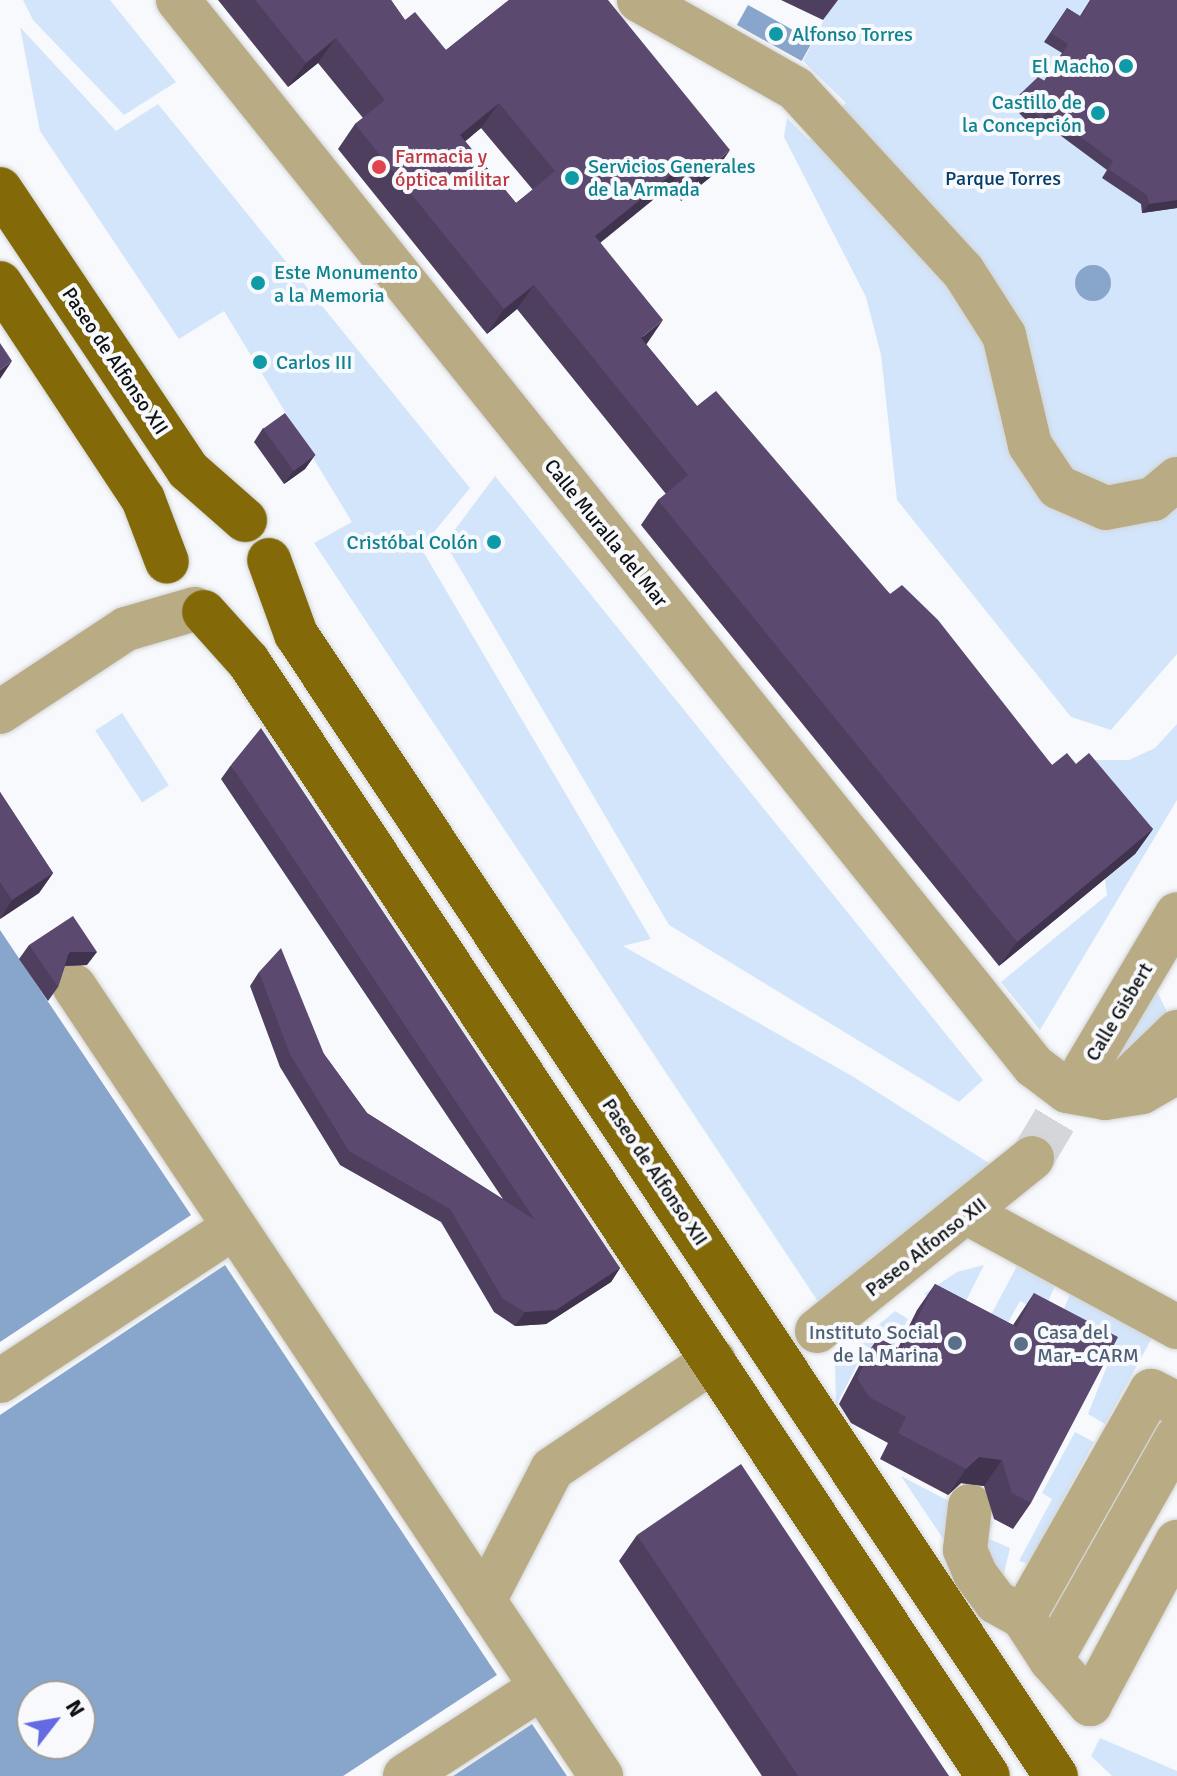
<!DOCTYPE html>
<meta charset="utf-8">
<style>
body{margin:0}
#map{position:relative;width:1177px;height:1776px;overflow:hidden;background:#f7f9fc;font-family:Signika,sans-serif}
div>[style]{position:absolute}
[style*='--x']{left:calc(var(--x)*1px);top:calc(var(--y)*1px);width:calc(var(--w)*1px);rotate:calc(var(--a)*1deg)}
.green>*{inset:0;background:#d3e5fa;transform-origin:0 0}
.water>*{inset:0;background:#88a5cb;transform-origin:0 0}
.round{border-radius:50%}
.minor-tunnel>*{height:44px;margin-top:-22px;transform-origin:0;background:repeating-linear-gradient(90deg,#d4d6d9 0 44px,transparent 0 66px)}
.roads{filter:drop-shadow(0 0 2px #d2d4d6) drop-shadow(0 0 2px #d2d4d6)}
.minor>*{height:44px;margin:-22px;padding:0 22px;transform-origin:22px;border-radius:22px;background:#b9ab84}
.major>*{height:44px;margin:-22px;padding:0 22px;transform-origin:22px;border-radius:22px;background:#836908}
.wall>*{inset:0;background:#4e3f5f}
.shaded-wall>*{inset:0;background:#40334e}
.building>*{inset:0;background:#5b496f;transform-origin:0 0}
.dots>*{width:22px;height:22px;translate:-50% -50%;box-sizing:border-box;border:4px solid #f7f9fc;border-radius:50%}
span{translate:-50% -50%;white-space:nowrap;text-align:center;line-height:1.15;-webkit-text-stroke:8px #f7f9fc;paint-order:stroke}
.culture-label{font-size:20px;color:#0d838f}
.left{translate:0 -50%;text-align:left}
.right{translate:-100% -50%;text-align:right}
.health-label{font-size:20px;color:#be3a42}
.park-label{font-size:20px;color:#073d6a}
.street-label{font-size:20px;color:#0f1010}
.service-label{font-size:20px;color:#4e5e75}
.north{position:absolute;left:16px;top:1680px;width:80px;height:80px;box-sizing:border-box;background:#f7f9fc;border:2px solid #9a9c9e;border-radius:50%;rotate:59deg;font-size:22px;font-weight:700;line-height:32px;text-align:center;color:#0f1010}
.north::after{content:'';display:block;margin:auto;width:28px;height:36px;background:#646ae2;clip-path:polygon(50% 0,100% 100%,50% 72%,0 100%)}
</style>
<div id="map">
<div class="green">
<div style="clip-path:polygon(23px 0,110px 0,176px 82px,124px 115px,33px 20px)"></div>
<div style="clip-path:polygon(834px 0,1177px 0,1177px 654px,1111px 730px,1071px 717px,897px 500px,881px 355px,866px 297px,784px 137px,787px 118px,809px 140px,846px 103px,803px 61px)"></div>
<div style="clip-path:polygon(20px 27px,116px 131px,158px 104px,470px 488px,421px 548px,651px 939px,623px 946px,852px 1076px,995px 1167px,819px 1303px,314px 543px,352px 522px,224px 311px,179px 339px,40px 131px)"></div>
<div style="clip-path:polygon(495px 476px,983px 1080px,959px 1102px,669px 925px,445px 543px)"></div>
<div style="left:122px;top:713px;width:86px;height:32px;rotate:57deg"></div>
<div style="clip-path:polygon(1177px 724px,1177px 800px,1040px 1030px,1001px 982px,1107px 895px,1105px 879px,1135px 854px,1066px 771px,1080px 760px,1129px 760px,1155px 748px)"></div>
<div style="clip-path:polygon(1155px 988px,1171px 1019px,1101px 1079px)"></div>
<div style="clip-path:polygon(984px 1265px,960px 1313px,924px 1294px,957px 1272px)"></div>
<div style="clip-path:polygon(1017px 1266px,1055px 1286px,1043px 1313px,1020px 1301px,1001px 1335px,985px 1326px)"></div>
<div style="clip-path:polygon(1070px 1294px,1152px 1338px,1105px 1424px,1088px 1414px,1113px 1351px,1059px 1321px)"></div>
<div style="clip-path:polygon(895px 1311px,908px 1319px,888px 1357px,858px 1342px)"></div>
<div style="clip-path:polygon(848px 1352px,860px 1359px,836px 1406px,835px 1364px)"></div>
<div style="clip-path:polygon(1075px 1432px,1094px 1442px,1028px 1564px,1019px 1561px,1052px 1499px,1042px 1493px)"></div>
<div style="clip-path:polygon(901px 1476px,958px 1506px,956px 1558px)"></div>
<div style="clip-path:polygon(979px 1514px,993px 1523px,987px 1538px,1010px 1548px,999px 1594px)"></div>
<div style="clip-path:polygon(1100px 1738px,1177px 1771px,1177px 1776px,1112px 1776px,1091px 1756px)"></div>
</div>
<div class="water">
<div style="left:748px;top:5px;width:74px;height:23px;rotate:29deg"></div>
<div class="round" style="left:1075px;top:265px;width:36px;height:36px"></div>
<div style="clip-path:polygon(0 930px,191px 1215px,0 1342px)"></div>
<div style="clip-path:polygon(evenodd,225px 1265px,497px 1675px,343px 1776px,0 1776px,0 1415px,225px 1265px,32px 1696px,80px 1696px,80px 1744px,32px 1744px,32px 1696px)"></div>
<div style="clip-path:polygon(532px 1724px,567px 1776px,453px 1776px)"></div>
</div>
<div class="minor-tunnel">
<div style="--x:1032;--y:1158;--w:104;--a:-59.2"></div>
</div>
<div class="roads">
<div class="minor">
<div style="--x:178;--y:0;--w:1367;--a:51.24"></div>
<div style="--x:1034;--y:1066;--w:41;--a:37.1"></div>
<div style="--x:1067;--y:1091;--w:39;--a:10"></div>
<div style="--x:1105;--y:1098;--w:37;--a:-9"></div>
<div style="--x:1142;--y:1092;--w:40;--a:-29.7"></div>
<div style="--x:639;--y:0;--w:180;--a:29.5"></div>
<div style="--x:796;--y:89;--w:247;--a:47.5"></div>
<div style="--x:963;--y:271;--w:76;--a:57.4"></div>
<div style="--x:1004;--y:335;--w:113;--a:76.7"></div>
<div style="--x:1030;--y:445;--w:50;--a:56.3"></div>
<div style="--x:1058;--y:487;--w:52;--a:23.6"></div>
<div style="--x:1106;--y:508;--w:48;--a:-10.8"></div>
<div style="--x:1153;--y:499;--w:31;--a:-40"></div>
<div style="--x:0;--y:712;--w:151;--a:-33.4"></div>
<div style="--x:126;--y:629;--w:72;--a:-16.2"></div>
<div style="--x:74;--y:986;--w:950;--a:56.29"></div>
<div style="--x:1085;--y:1069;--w:180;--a:-59.3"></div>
<div style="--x:1126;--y:1081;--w:71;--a:-43.9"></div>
<div style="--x:969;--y:1214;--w:237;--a:28.5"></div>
<div style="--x:817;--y:1331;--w:276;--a:-38.8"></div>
<div style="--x:0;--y:1381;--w:280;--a:-33.3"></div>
<div style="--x:1177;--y:1404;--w:29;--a:-153"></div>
<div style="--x:1151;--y:1391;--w:260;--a:119.5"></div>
<div style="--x:1023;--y:1617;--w:51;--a:56.9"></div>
<div style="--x:1051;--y:1660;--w:256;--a:-60.5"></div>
<div style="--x:970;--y:1506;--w:44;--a:96.5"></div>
<div style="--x:965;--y:1550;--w:26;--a:67"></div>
<div style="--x:975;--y:1574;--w:35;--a:53"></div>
<div style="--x:996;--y:1602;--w:31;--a:29"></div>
<div style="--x:484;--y:1601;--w:148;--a:-62.7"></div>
<div style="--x:552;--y:1469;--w:195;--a:-33.9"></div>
<div style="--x:1051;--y:1660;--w:59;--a:48.4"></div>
<div style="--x:1090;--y:1704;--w:184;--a:-61.8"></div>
<div style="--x:405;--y:1776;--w:163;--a:-33"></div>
</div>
<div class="major">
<div style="--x:0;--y:189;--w:338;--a:56.2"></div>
<div style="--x:188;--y:470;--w:76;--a:41.3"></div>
<div style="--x:0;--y:283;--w:259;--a:56.5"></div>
<div style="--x:143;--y:499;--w:67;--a:69.1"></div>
<div style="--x:269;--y:560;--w:79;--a:70"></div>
<div style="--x:296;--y:634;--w:1372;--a:56.36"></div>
<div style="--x:204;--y:612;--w:66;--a:48.1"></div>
<div style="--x:248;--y:661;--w:1338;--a:56.43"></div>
</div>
</div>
<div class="wall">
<div style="clip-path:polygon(evenodd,218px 0,391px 0,405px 20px,446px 50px,509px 0,713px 175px,681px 201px,670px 186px,600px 242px,646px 344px,697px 406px,890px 594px,1052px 765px,1076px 764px,1153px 829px,1135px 854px,999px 966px,641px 525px,658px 500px,666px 494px,517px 309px,487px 334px,338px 149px,355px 124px,363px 118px,318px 63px,288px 87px,218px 0,481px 128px,533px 190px,516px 203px,465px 141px,481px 128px)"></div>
<div style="clip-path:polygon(781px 0,838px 0,823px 20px)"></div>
<div style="clip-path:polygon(1090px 0,1177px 0,1177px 208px,1142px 213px,1141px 204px,1102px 178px,1107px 170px,1041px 121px,1034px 128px,1011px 105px,1018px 96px,1044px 81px,1062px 53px,1044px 42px,1067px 8px,1080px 16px)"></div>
<div style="clip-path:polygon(263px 428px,315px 455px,305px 469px,284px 484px,254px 442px)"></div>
<div style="clip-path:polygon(231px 765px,620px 1268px,611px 1282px,546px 1324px,515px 1326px,494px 1312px,441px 1222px,340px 1165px,280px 1067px,250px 986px,259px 972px,324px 1054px,367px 1113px,503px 1199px,221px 779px)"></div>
<div style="clip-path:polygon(0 792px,53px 873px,39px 893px,0 919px)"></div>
<div style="clip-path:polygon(29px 945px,87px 965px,65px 966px,58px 987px,48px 1001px,19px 959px)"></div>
<div style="clip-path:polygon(935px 1284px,1013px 1325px,1034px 1293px,1031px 1503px,1013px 1529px,994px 1519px,984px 1486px,961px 1483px,948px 1495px,880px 1459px,888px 1443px,851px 1423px,839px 1404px,860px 1364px,878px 1338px,898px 1348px,917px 1310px)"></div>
<div style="clip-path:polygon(637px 1535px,949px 1776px,762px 1776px,619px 1561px)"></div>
</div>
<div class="shaded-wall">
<div style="clip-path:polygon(336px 38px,318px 63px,288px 87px,306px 63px)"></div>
<div style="clip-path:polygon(499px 103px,481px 128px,443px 160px,460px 135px)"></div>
<div style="clip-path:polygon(730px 150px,713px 175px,681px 201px,699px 176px)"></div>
<div style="clip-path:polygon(687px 162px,670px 186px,578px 261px,595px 236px)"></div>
<div style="clip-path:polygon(1177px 200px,1177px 208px,1142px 213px,1149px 204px)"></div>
<div style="clip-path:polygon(534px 285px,517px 309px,487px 334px,504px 309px)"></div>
<div style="clip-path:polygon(663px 320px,646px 345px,641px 338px)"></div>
<div style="clip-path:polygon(12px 361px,0 379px,0 370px)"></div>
<div style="clip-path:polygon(315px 455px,305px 469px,284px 484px,293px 471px)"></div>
<div style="clip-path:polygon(1153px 829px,1135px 854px,999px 966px,1017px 942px)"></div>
<div style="clip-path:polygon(53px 873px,39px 893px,0 919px,12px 900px)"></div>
<div style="clip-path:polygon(69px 952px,97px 952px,87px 965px,60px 966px)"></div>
<div style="clip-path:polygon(620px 1268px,611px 1282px,546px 1324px,515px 1326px,525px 1312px)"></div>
<div style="clip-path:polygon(979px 1457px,1002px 1460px,984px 1486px,961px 1483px,948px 1495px,966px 1469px)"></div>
</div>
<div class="building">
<div style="clip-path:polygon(evenodd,255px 0,391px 0,405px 20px,415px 12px,446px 50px,509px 0,608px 0,730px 150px,699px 176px,687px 162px,595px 236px,663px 320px,641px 338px,697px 406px,716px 391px,890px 594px,902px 585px,938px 620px,1052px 765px,1067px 753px,1076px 764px,1089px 753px,1153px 829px,1017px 942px,658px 500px,688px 475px,534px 285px,504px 309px,355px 124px,385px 100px,336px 38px,306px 63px,255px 0,499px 103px,555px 171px,516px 203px,460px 135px,499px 103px)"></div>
<div style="clip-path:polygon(1091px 0,1177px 0,1177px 200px,1149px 204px,1147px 195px,1108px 169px,1113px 161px,1047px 112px,1041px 119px,1018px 96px,1038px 77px,1045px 81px,1068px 44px,1051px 33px,1067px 8px,1081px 17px)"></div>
<div style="clip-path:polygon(0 343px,12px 361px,0 370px)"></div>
<div style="left:285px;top:413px;width:52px;height:27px;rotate:54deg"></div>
<div style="clip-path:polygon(261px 728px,620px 1268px,556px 1310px,525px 1312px,503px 1299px,450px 1209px,349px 1151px,290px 1054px,259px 972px,281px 948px,324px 1054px,367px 1113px,535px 1220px,231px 765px)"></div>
<div style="clip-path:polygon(0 792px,53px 873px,12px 900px,0 882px)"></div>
<div style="clip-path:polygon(73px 916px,97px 952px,69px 952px,58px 987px,29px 945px)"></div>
<div style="clip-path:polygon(935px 1284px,1017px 1327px,1034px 1293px,1118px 1337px,1031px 1503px,1012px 1493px,1002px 1460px,979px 1457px,966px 1469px,898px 1433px,906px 1417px,869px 1397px,857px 1378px,878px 1338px,901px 1350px)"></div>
<div style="clip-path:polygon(741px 1464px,949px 1776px,798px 1776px,637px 1535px)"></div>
</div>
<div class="dots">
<div style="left:776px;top:34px;background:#0f9aa8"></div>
<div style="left:1126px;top:66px;background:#0f9aa8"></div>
<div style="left:1098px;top:113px;background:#0f9aa8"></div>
<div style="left:379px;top:167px;background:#e0444e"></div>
<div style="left:572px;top:178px;background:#0f9aa8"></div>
<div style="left:258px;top:283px;background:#0f9aa8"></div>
<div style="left:260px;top:362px;background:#0f9aa8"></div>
<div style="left:494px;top:542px;background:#0f9aa8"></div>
<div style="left:955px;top:1343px;background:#5c6f8a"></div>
<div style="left:1021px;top:1344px;background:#5c6f8a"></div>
</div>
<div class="culture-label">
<span class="left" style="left:792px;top:34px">Alfonso Torres</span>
<span class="right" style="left:1110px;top:66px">El Macho</span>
<span class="right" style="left:1082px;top:114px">Castillo de<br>la Concepción</span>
<span class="left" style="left:588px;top:178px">Servicios Generales<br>de la Armada</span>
<span class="left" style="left:274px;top:284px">Este Monumento<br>a la Memoria</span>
<span class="left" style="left:276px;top:362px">Carlos III</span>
<span class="right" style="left:478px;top:542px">Cristóbal Colón</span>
</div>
<div class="health-label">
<span class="left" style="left:395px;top:168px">Farmacia y<br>óptica militar</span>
</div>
<div class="park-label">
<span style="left:1003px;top:178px">Parque Torres</span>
</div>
<div class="street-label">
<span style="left:115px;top:361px;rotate:56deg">Paseo de Alfonso XII</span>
<span style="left:606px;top:533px;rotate:51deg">Calle Muralla del Mar</span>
<span style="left:1119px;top:1012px;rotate:-59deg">Calle Gisbert</span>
<span style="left:655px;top:1172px;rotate:56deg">Paseo de Alfonso XII</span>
<span style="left:926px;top:1247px;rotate:-38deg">Paseo Alfonso XII</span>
</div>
<div class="service-label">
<span class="right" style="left:939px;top:1344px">Instituto Social<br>de la Marina</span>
<span class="left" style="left:1037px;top:1344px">Casa del<br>Mar - CARM</span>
</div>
<div class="north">N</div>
</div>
